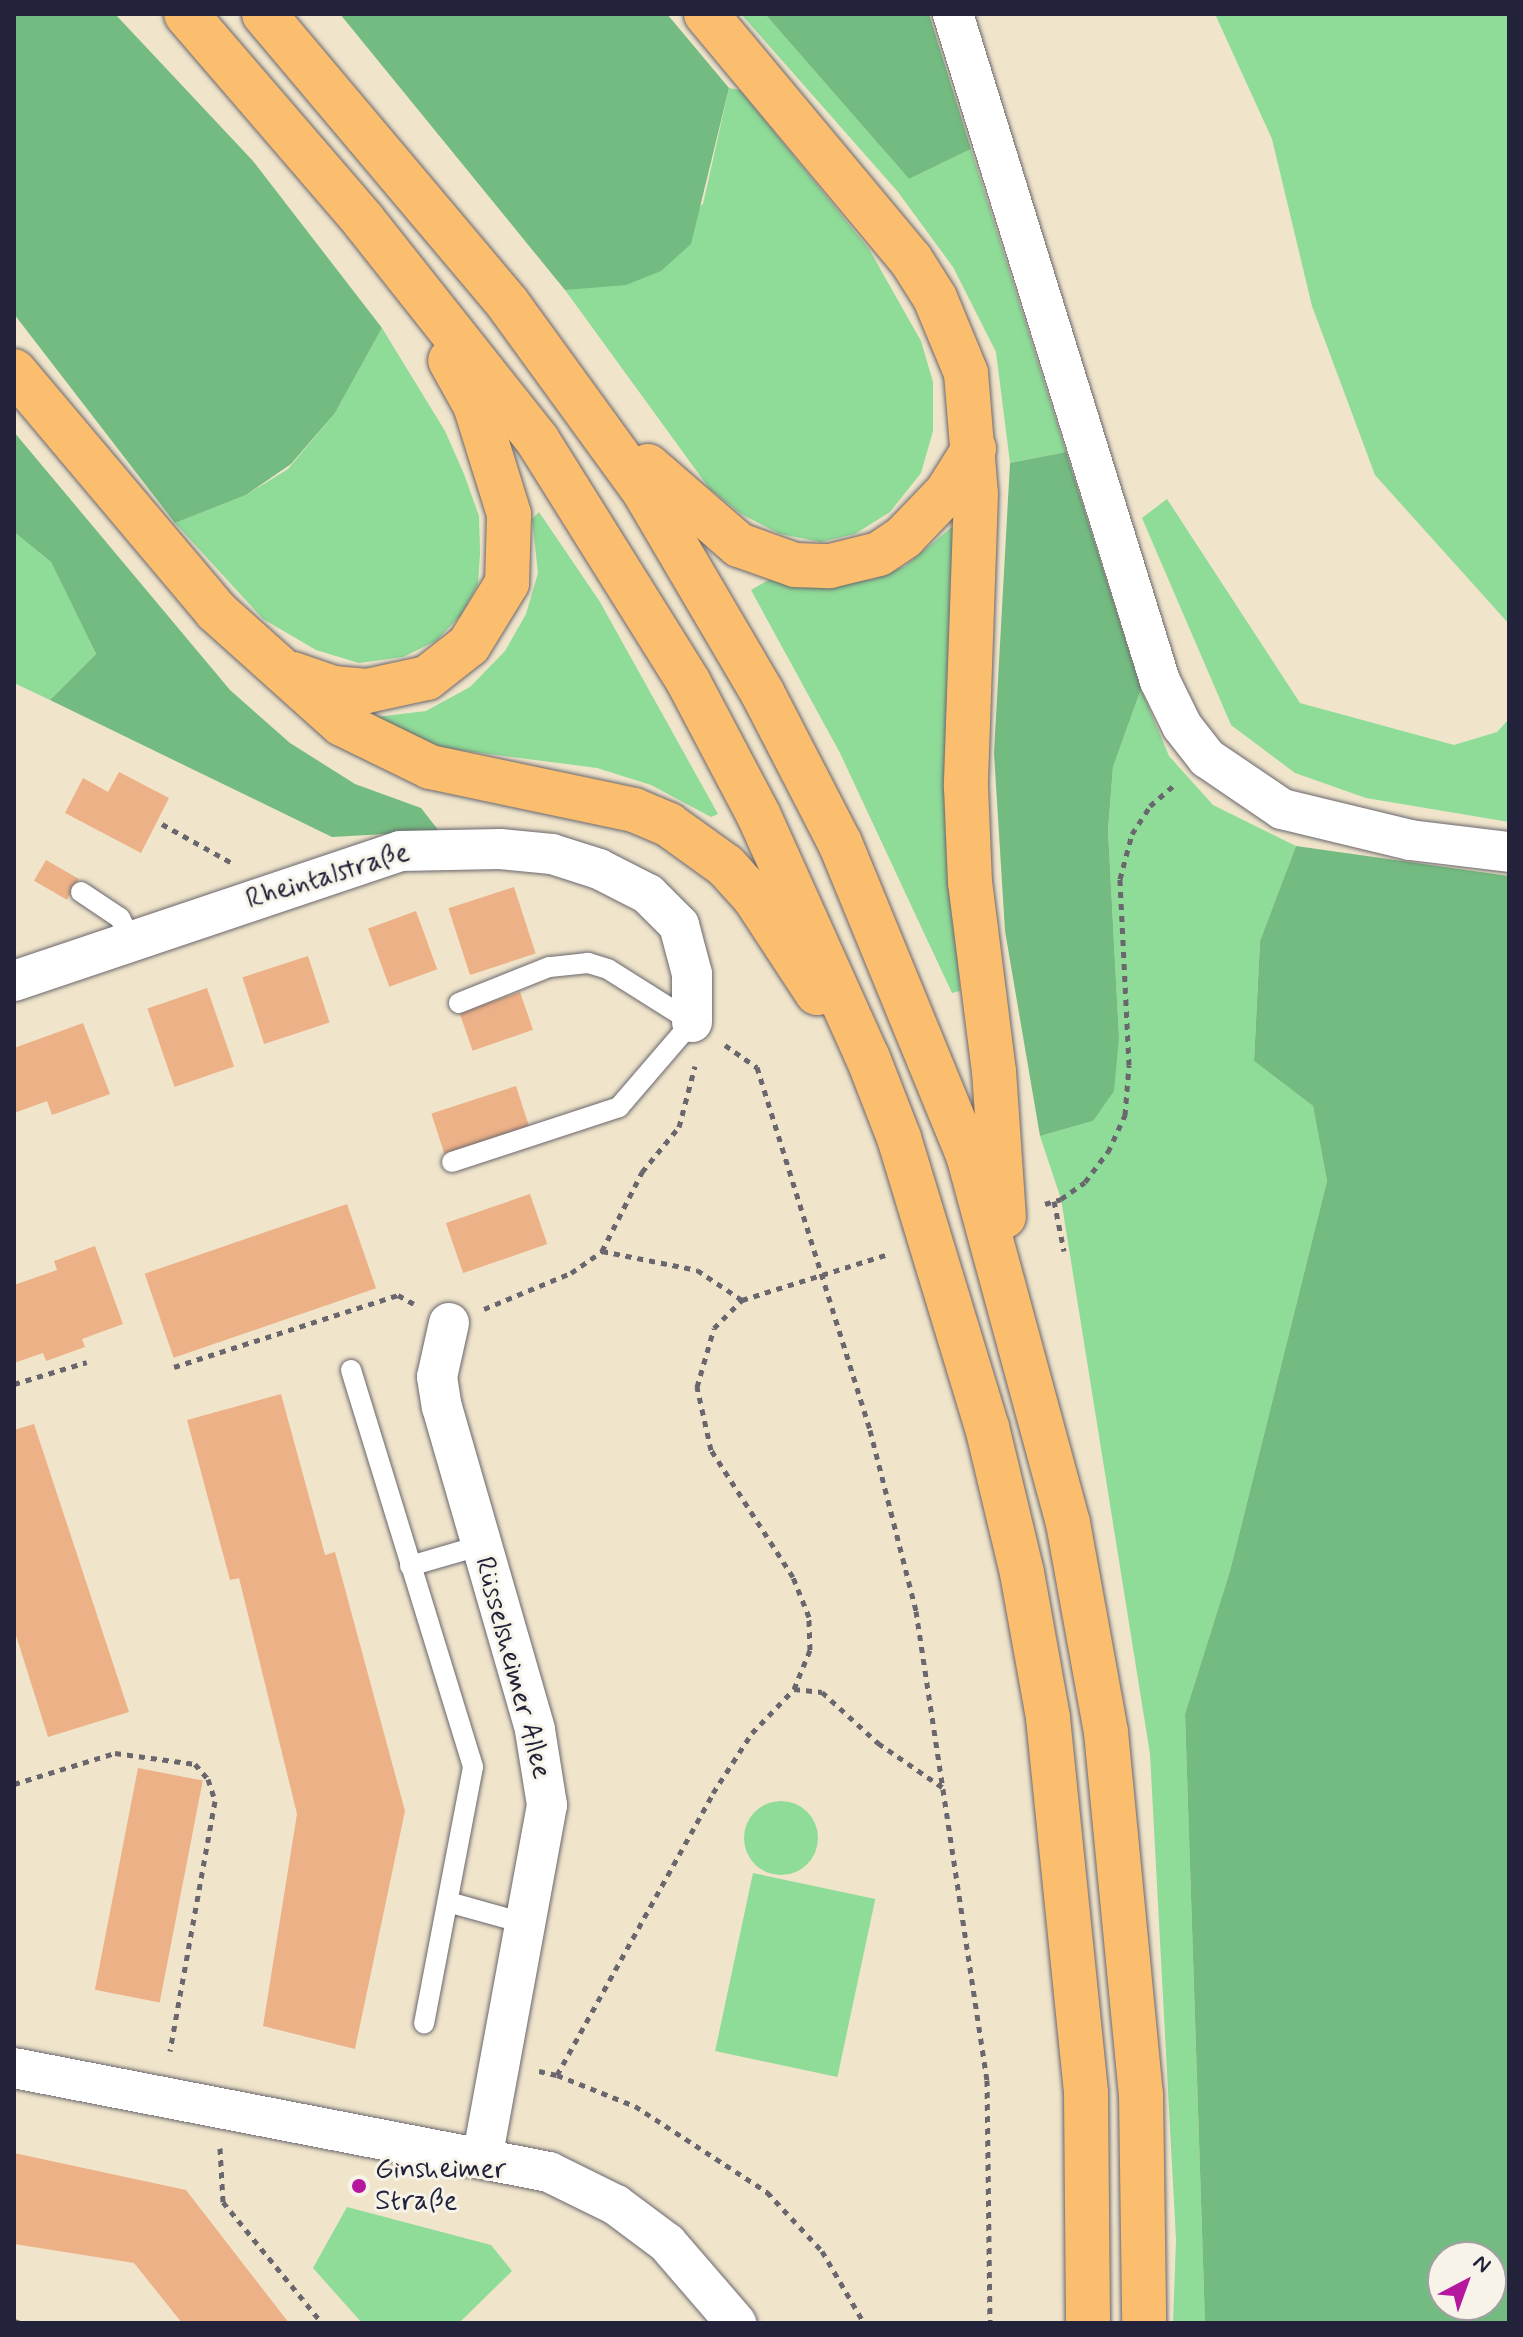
<!DOCTYPE html>
<meta charset="utf-8">
<style>
body{margin:0}
#map{position:relative;width:1523px;height:2337px;overflow:hidden;background:#f0e5cb;font-family:Mynerve,sans-serif}
div>[style]{position:absolute}
[style*='--x']{left:calc(var(--x)*1px);top:calc(var(--y)*1px);width:calc(var(--w)*1px);rotate:calc(var(--a)*1deg)}
.green>*{inset:0;background:#8fdb98;transform-origin:0 0}
.round{border-radius:50%}
.forest>*{inset:0;background:#73bb80}
.building>*{inset:0;background:#edb187;transform-origin:0 0}
.path>*{height:5px;margin-top:-2.5px;transform-origin:0;background:repeating-linear-gradient(90deg,#6a666d 0 6px,transparent 0 12px)}
.roads{filter:drop-shadow(0 0 2px #6a666d) drop-shadow(0 0 2px #6a666d)}
.service>*{height:20px;margin:-10px;padding:0 10px;transform-origin:10px;border-radius:10px;background:#fff}
.minor>*{height:40px;margin:-20px;padding:0 20px;transform-origin:20px;border-radius:20px;background:#fff}
.trunk>*{height:44px;margin:-22px;padding:0 22px;transform-origin:22px;border-radius:22px;background:#fbbd6e}
.dots>*{width:22px;height:22px;translate:-50% -50%;box-sizing:border-box;border:4px solid #f7f3e8;border-radius:50%}
span{translate:-50% -50%;white-space:nowrap;text-align:center;line-height:1.15;-webkit-text-stroke:6px #f7f3e8;paint-order:stroke}
.street-label{font-size:28px;color:#22223b}
.poi-label{font-size:28px;color:#22223b}
.left{translate:0 -50%;text-align:left}
.frame{position:absolute;inset:0;border:16px solid #22223b;pointer-events:none}
.north{position:absolute;left:1427px;top:2241px;width:80px;height:80px;box-sizing:border-box;background:#f7f3e8;border:2px solid #a29fa3;border-radius:50%;rotate:41deg;font-size:22px;font-weight:700;line-height:32px;text-align:center;color:#22223b}
.north::after{content:'';display:block;margin:auto;width:28px;height:36px;background:#b5179e;clip-path:polygon(50% 0,100% 100%,50% 72%,0 100%)}
</style>
<div id="map">
<div class="green">
<div style="clip-path:polygon(741px 14px,765px 14px,909px 179px,971px 149px,1066px 452px,1010px 463px,996px 352px,953px 267px,898px 192px)"></div>
<div style="clip-path:polygon(1215px 14px,1509px 14px,1509px 624px,1375px 475px,1312px 306px,1272px 139px)"></div>
<div style="clip-path:polygon(729px 88px,740px 90px,869px 249px,921px 341px,933px 382px,933px 431px,921px 473px,890px 512px,855px 534px,821px 542px,780px 534px,741px 514px,709px 488px,565px 290px,592px 286px,703px 204px)"></div>
<div style="clip-path:polygon(382px 328px,445px 431px,464px 474px,479px 516px,480px 553px,478px 584px,461px 615px,436px 641px,403px 657px,359px 663px,316px 650px,263px 619px,175px 523px,246px 495px,288px 469px,335px 413px)"></div>
<div style="clip-path:polygon(1167px 499px,1300px 703px,1454px 745px,1497px 732px,1509px 719px,1509px 822px,1366px 798px,1295px 773px,1231px 725px,1142px 518px)"></div>
<div style="clip-path:polygon(539px 512px,600px 602px,718px 814px,711px 817px,651px 785px,597px 768px,436px 747px,376px 717px,426px 711px,470px 687px,505px 651px,526px 614px,538px 573px,532px 519px)"></div>
<div style="clip-path:polygon(952px 527px,966px 530px,950px 856px,960px 991px,952px 993px,840px 753px,751px 590px,770px 579px,800px 588px,874px 579px,905px 566px)"></div>
<div style="clip-path:polygon(14px 532px,51px 562px,96px 654px,50px 700px,14px 683px)"></div>
<div style="clip-path:polygon(1141px 689px,1169px 756px,1213px 805px,1296px 846px,1260px 941px,1254px 1061px,1313px 1106px,1327px 1181px,1230px 1571px,1185px 1714px,1205px 2323px,1173px 2323px,1176px 2240px,1150px 1754px,1061px 1199px,1040px 1136px,1093px 1121px,1119px 1037px,1108px 830px,1113px 767px)"></div>
<div class="round" style="left:744px;top:1801px;width:74px;height:74px"></div>
<div style="left:753px;top:1873px;width:125px;height:182px;rotate:12deg"></div>
<div style="clip-path:polygon(347px 2207px,491px 2245px,512px 2271px,459px 2323px,362px 2323px,313px 2268px)"></div>
</div>
<div class="forest">
<div style="clip-path:polygon(14px 14px,115px 14px,253px 161px,382px 328px,335px 413px,291px 464px,246px 495px,175px 523px,14px 314px)"></div>
<div style="clip-path:polygon(340px 14px,667px 14px,729px 88px,691px 244px,661px 271px,626px 285px,565px 290px)"></div>
<div style="clip-path:polygon(765px 14px,929px 14px,971px 149px,909px 179px)"></div>
<div style="clip-path:polygon(14px 432px,230px 690px,290px 743px,355px 784px,421px 808px,439px 831px,332px 837px,50px 700px,96px 654px,51px 562px,14px 532px)"></div>
<div style="clip-path:polygon(1066px 452px,1141px 689px,1113px 767px,1108px 830px,1119px 1037px,1114px 1091px,1093px 1121px,1040px 1136px,1005px 931px,994px 753px,1010px 463px)"></div>
<div style="clip-path:polygon(evenodd,1296px 846px,1509px 876px,1509px 2323px,1205px 2323px,1185px 1714px,1230px 1571px,1327px 1181px,1313px 1106px,1254px 1061px,1260px 941px,1296px 846px,1491px 2257px,1491px 2305px,1443px 2305px,1443px 2257px,1491px 2257px)"></div>
</div>
<div class="building">
<div style="clip-path:polygon(119px 772px,169px 798px,141px 853px,65px 813px,83px 778px,108px 792px)"></div>
<div style="left:46px;top:860px;width:38px;height:24px;rotate:30deg"></div>
<div style="left:514px;top:887px;width:70px;height:69px;rotate:72deg"></div>
<div style="left:416px;top:911px;width:62px;height:51px;rotate:70deg"></div>
<div style="left:308px;top:956px;width:70px;height:69px;rotate:72deg"></div>
<div style="left:207px;top:988px;width:83px;height:63px;rotate:71deg"></div>
<div style="left:520px;top:992px;width:40px;height:64px;rotate:71deg"></div>
<div style="clip-path:polygon(83px 1023px,110px 1094px,52px 1115px,47px 1101px,14px 1113px,14px 1048px)"></div>
<div style="left:516px;top:1086px;width:43px;height:89px;rotate:72deg"></div>
<div style="left:530px;top:1194px;width:53px;height:89px;rotate:71deg"></div>
<div style="left:347px;top:1204px;width:89px;height:214px;rotate:71deg"></div>
<div style="clip-path:polygon(95px 1246px,123px 1324px,82px 1339px,85px 1347px,46px 1361px,43px 1353px,14px 1363px,14px 1285px,57px 1270px,54px 1261px)"></div>
<div style="clip-path:polygon(281px 1394px,325px 1555px,335px 1552px,405px 1811px,355px 2049px,263px 2026px,297px 1814px,239px 1578px,230px 1580px,187px 1420px)"></div>
<div style="clip-path:polygon(34px 1424px,129px 1712px,48px 1737px,14px 1629px,14px 1430px)"></div>
<div style="left:138px;top:1768px;width:66px;height:226px;rotate:11deg"></div>
<div style="clip-path:polygon(14px 2153px,186px 2190px,289px 2323px,182px 2323px,134px 2263px,14px 2244px)"></div>
</div>
<div class="path">
<div style="--x:162;--y:824;--w:82;--a:29.1"></div>
<div style="--x:725;--y:1045;--w:39;--a:35"></div>
<div style="--x:757;--y:1067;--w:380;--a:72.7"></div>
<div style="--x:870;--y:1430;--w:187;--a:75.7"></div>
<div style="--x:916;--y:1611;--w:474;--a:81.4"></div>
<div style="--x:987;--y:2080;--w:243;--a:89.3"></div>
<div style="--x:1054;--y:1201;--w:51;--a:78.7"></div>
<div style="--x:1045;--y:1204;--w:17;--a:-17"></div>
<div style="--x:1061;--y:1199;--w:29;--a:-35"></div>
<div style="--x:1085;--y:1182;--w:38;--a:-53"></div>
<div style="--x:1108;--y:1152;--w:41;--a:-65.3"></div>
<div style="--x:1125;--y:1115;--w:50;--a:-85.4"></div>
<div style="--x:1129;--y:1065;--w:186;--a:-92.8"></div>
<div style="--x:1120;--y:879;--w:47;--a:-75.1"></div>
<div style="--x:1132;--y:834;--w:33;--a:-57"></div>
<div style="--x:1150;--y:806;--w:33;--a:-41"></div>
<div style="--x:602;--y:1251;--w:89;--a:-63.1"></div>
<div style="--x:642;--y:1172;--w:58;--a:-50.6"></div>
<div style="--x:679;--y:1127;--w:63;--a:-75.3"></div>
<div style="--x:484;--y:1309;--w:94;--a:-22.5"></div>
<div style="--x:571;--y:1273;--w:38;--a:-35"></div>
<div style="--x:602;--y:1251;--w:97;--a:11.3"></div>
<div style="--x:697;--y:1270;--w:54;--a:33.7"></div>
<div style="--x:174;--y:1367;--w:235;--a:-17.8"></div>
<div style="--x:398;--y:1295;--w:18;--a:29"></div>
<div style="--x:14;--y:1384;--w:76;--a:-16.8"></div>
<div style="--x:794;--y:1689;--w:28;--a:6"></div>
<div style="--x:822;--y:1692;--w:76;--a:42.3"></div>
<div style="--x:878;--y:1743;--w:78;--a:34.5"></div>
<div style="--x:14;--y:1784;--w:106;--a:-17.1"></div>
<div style="--x:115;--y:1753;--w:81;--a:7.8"></div>
<div style="--x:195;--y:1764;--w:20;--a:49"></div>
<div style="--x:208;--y:1779;--w:23;--a:72"></div>
<div style="--x:215;--y:1801;--w:254;--a:100.2"></div>
<div style="--x:539;--y:2071;--w:18;--a:13"></div>
<div style="--x:557;--y:2075;--w:322;--a:-61"></div>
<div style="--x:713;--y:1793;--w:72;--a:-57"></div>
<div style="--x:752;--y:1733;--w:61;--a:-46.3"></div>
<div style="--x:794;--y:1689;--w:42;--a:-67.7"></div>
<div style="--x:810;--y:1650;--w:33;--a:-92"></div>
<div style="--x:809;--y:1617;--w:43;--a:-111.8"></div>
<div style="--x:793;--y:1577;--w:151;--a:-122.8"></div>
<div style="--x:711;--y:1450;--w:65;--a:-102.5"></div>
<div style="--x:697;--y:1387;--w:61;--a:-73.9"></div>
<div style="--x:714;--y:1328;--w:40;--a:-45"></div>
<div style="--x:742;--y:1300;--w:154;--a:-17.4"></div>
<div style="--x:557;--y:2075;--w:84;--a:21.7"></div>
<div style="--x:635;--y:2106;--w:158;--a:33.1"></div>
<div style="--x:767;--y:2192;--w:81;--a:47"></div>
<div style="--x:822;--y:2251;--w:83;--a:59.7"></div>
<div style="--x:220;--y:2148;--w:54;--a:86.8"></div>
<div style="--x:223;--y:2202;--w:156;--a:50.7"></div>
<div style="--x:14;--y:2321;--w:6;--a:18"></div>
</div>
<div class="roads">
<div class="service">
<div style="--x:81;--y:892;--w:47;--a:33.7"></div>
<div style="--x:120;--y:918;--w:25;--a:64"></div>
<div style="--x:452;--y:1162;--w:176;--a:-18.2"></div>
<div style="--x:619;--y:1107;--w:112;--a:-49.3"></div>
<div style="--x:692;--y:1022;--w:99;--a:-147.8"></div>
<div style="--x:608;--y:969;--w:21;--a:-163"></div>
<div style="--x:588;--y:963;--w:39;--a:174"></div>
<div style="--x:549;--y:967;--w:97;--a:158.2"></div>
<div style="--x:351;--y:1370;--w:415;--a:72.9"></div>
<div style="--x:473;--y:1767;--w:261;--a:100.8"></div>
<div style="--x:410;--y:1566;--w:72;--a:-16.2"></div>
<div style="--x:448;--y:1902;--w:78;--a:15.6"></div>
</div>
<div class="minor">
<div style="--x:953;--y:14;--w:698;--a:72.76"></div>
<div style="--x:1160;--y:681;--w:50;--a:63.9"></div>
<div style="--x:1182;--y:726;--w:41;--a:52"></div>
<div style="--x:1207;--y:758;--w:91;--a:34.2"></div>
<div style="--x:1282;--y:809;--w:132;--a:13.6"></div>
<div style="--x:1410;--y:840;--w:100;--a:6.9"></div>
<div style="--x:14;--y:981;--w:407;--a:-18.6"></div>
<div style="--x:400;--y:851;--w:100;--a:-1.1"></div>
<div style="--x:500;--y:849;--w:52;--a:5.5"></div>
<div style="--x:552;--y:854;--w:49;--a:17.7"></div>
<div style="--x:599;--y:869;--w:55;--a:27"></div>
<div style="--x:648;--y:894;--w:44;--a:45"></div>
<div style="--x:679;--y:925;--w:51;--a:75.1"></div>
<div style="--x:692;--y:974;--w:48;--a:90"></div>
<div style="--x:449;--y:1323;--w:55;--a:102.5"></div>
<div style="--x:437;--y:1377;--w:30;--a:81"></div>
<div style="--x:442;--y:1407;--w:336;--a:73.9"></div>
<div style="--x:535;--y:1730;--w:76;--a:80.9"></div>
<div style="--x:547;--y:1805;--w:359;--a:100.4"></div>
<div style="--x:14;--y:2068;--w:545;--a:11"></div>
<div style="--x:549;--y:2172;--w:75;--a:26.2"></div>
<div style="--x:616;--y:2205;--w:64;--a:36.7"></div>
<div style="--x:667;--y:2243;--w:106;--a:49.2"></div>
</div>
<div class="trunk">
<div style="--x:186;--y:14;--w:272;--a:49.3"></div>
<div style="--x:363;--y:220;--w:282;--a:51.6"></div>
<div style="--x:538;--y:441;--w:285;--a:58"></div>
<div style="--x:689;--y:683;--w:150;--a:62.2"></div>
<div style="--x:759;--y:816;--w:265;--a:65.8"></div>
<div style="--x:868;--y:1058;--w:86;--a:68.8"></div>
<div style="--x:899;--y:1138;--w:302;--a:73.1"></div>
<div style="--x:987;--y:1427;--w:150;--a:76.5"></div>
<div style="--x:1022;--y:1573;--w:147;--a:79.8"></div>
<div style="--x:1048;--y:1718;--w:377;--a:84.2"></div>
<div style="--x:1086;--y:2093;--w:230;--a:89.5"></div>
<div style="--x:264;--y:14;--w:379;--a:49.9"></div>
<div style="--x:508;--y:304;--w:231;--a:54"></div>
<div style="--x:644;--y:491;--w:235;--a:59.6"></div>
<div style="--x:763;--y:694;--w:168;--a:62.7"></div>
<div style="--x:840;--y:843;--w:337;--a:67.7"></div>
<div style="--x:968;--y:1155;--w:381;--a:74.8"></div>
<div style="--x:1068;--y:1523;--w:212;--a:79.7"></div>
<div style="--x:1106;--y:1732;--w:364;--a:84.5"></div>
<div style="--x:1141;--y:2094;--w:229;--a:89.2"></div>
<div style="--x:706;--y:14;--w:320;--a:50.2"></div>
<div style="--x:911;--y:260;--w:45;--a:57.7"></div>
<div style="--x:935;--y:298;--w:81;--a:67.5"></div>
<div style="--x:966;--y:373;--w:121;--a:85.3"></div>
<div style="--x:976;--y:494;--w:293;--a:92"></div>
<div style="--x:966;--y:787;--w:95;--a:87.6"></div>
<div style="--x:970;--y:882;--w:191;--a:82.8"></div>
<div style="--x:994;--y:1071;--w:146;--a:86.1"></div>
<div style="--x:14;--y:371;--w:314;--a:49.9"></div>
<div style="--x:216;--y:611;--w:169;--a:41.9"></div>
<div style="--x:342;--y:724;--w:98;--a:26"></div>
<div style="--x:430;--y:767;--w:208;--a:11.9"></div>
<div style="--x:634;--y:810;--w:38;--a:23"></div>
<div style="--x:669;--y:825;--w:70;--a:35.7"></div>
<div style="--x:726;--y:866;--w:42;--a:47.9"></div>
<div style="--x:754;--y:897;--w:115;--a:56.7"></div>
<div style="--x:648;--y:466;--w:121;--a:41"></div>
<div style="--x:739;--y:545;--w:59;--a:19.7"></div>
<div style="--x:795;--y:565;--w:35;--a:2"></div>
<div style="--x:830;--y:566;--w:50;--a:-13.8"></div>
<div style="--x:879;--y:554;--w:30;--a:-34"></div>
<div style="--x:904;--y:537;--w:62;--a:-46.3"></div>
<div style="--x:947;--y:492;--w:51;--a:-57.9"></div>
<div style="--x:293;--y:674;--w:42;--a:19.3"></div>
<div style="--x:333;--y:688;--w:34;--a:5"></div>
<div style="--x:367;--y:691;--w:61;--a:-12.2"></div>
<div style="--x:427;--y:678;--w:53;--a:-38.2"></div>
<div style="--x:469;--y:645;--w:73;--a:-58.5"></div>
<div style="--x:507;--y:583;--w:69;--a:-88.3"></div>
<div style="--x:509;--y:514;--w:114;--a:-107.3"></div>
<div style="--x:475;--y:405;--w:51;--a:-119.1"></div>
</div>
</div>
<div class="dots">
<div style="left:359px;top:2186px;background:#b5179e"></div>
</div>
<div class="street-label">
<span style="left:328px;top:877px;rotate:-17deg">Rheintalstraße</span>
<span style="left:512px;top:1668px;rotate:75deg">Rüsselsheimer Allee</span>
</div>
<div class="poi-label">
<span class="left" style="left:375px;top:2186px">Ginsheimer<br>Straße</span>
</div>
<div class="frame"></div>
<div class="north">N</div>
</div>
